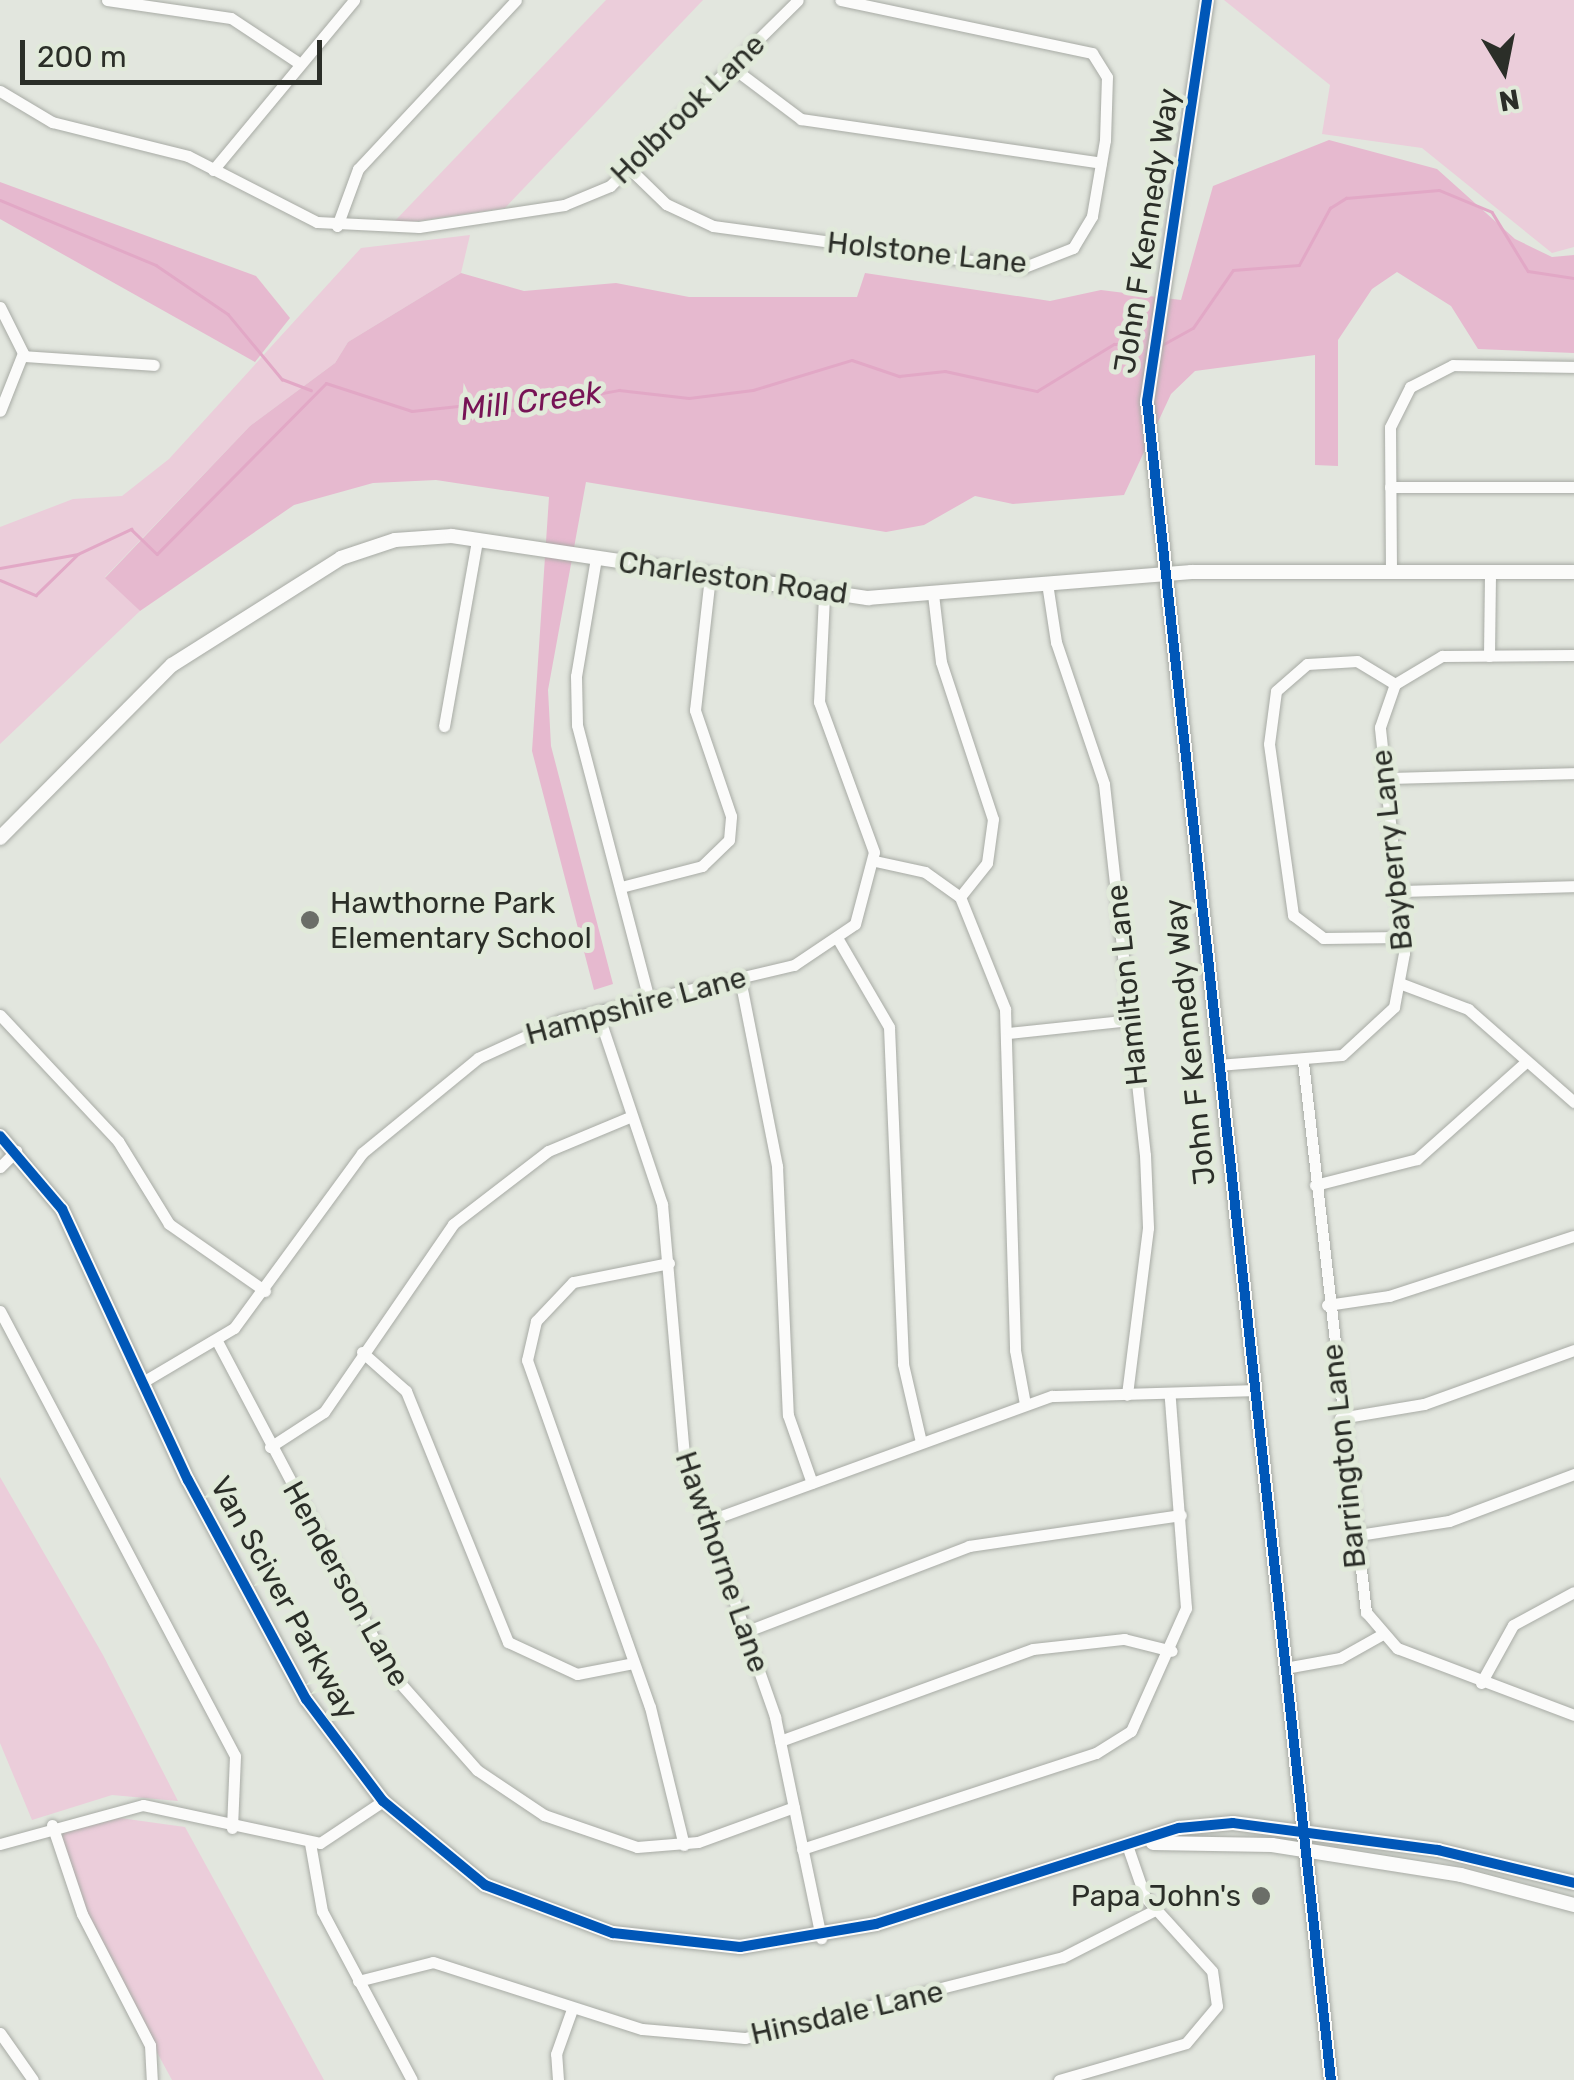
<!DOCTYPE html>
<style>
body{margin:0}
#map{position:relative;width:1574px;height:2080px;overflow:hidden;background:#e2e6de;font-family:Rubik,sans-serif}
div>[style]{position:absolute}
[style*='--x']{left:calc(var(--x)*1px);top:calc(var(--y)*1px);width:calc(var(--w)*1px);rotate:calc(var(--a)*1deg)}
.green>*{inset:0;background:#ebcdda}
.forest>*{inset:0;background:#e6b9cf}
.stream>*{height:2.5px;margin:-1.25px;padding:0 1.25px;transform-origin:1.25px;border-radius:1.25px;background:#e2a8c6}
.roads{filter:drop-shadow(0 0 2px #a8aba5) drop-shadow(0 0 2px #a8aba5)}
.minor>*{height:11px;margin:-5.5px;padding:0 5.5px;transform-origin:5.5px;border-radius:5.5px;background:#fbfbfa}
.tertiary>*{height:14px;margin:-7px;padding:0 7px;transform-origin:7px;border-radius:7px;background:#fbfbfa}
.cycleway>*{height:10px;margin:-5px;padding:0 5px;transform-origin:5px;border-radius:5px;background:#0057b8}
.dots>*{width:28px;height:28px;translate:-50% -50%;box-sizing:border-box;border:5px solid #e1eada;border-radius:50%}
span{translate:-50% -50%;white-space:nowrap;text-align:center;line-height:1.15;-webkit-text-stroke:10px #e1eada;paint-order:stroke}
.street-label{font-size:30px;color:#2b2e28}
.poi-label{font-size:30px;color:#2b2e28}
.left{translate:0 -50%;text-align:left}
.right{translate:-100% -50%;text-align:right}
.water-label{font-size:32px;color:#771355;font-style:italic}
.north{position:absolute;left:1454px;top:20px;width:100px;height:100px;-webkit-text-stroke:8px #e1eada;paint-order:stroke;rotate:170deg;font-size:28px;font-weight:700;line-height:40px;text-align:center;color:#2b2e28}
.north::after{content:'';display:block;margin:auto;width:35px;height:45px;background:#2b2e28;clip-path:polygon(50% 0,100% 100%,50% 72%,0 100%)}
.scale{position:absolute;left:20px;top:40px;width:302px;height:45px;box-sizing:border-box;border:5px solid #2b2e28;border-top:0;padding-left:12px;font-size:30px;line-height:35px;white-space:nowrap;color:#2b2e28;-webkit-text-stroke:8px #e1eada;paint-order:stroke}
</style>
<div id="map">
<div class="green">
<div style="clip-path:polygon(606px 0,703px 0,505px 208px,391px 225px)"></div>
<div style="clip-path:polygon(1224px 0,1574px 0,1574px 247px,1552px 253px,1422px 148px,1322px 134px,1330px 85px)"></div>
<div style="clip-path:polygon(470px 235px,461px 273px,348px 342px,335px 363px,250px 426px,105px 577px,140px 611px,0 744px,0 527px,73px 499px,122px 496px,169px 459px,361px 248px)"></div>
<div style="clip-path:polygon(0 1477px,103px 1655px,178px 1801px,112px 1795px,32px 1820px,0 1743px)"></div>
<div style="clip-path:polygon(120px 1818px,185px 1827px,324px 2080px,172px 2080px,89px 1927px,57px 1834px)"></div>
</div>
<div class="forest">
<div style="clip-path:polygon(1329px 140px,1437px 169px,1515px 239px,1552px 257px,1574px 255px,1574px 353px,1478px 349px,1451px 306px,1397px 272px,1372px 289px,1338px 340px,1338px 466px,1315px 465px,1315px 355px,1195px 371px,1171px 394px,1124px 495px,1013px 504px,975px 496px,924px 525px,886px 532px,586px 482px,548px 690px,551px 746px,613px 984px,594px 990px,532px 751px,549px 497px,436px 480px,373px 483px,294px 505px,140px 611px,105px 578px,250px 426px,335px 363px,348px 342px,461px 273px,524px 291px,616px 283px,689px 297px,857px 297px,865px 273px,1050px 301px,1101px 290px,1181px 300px,1213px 186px)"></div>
<div style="clip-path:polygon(0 182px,256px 276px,290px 318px,255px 362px,0 219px)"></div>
</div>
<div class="stream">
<div style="--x:0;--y:200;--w:169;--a:22.6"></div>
<div style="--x:156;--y:265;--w:87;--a:34.2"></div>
<div style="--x:228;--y:314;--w:85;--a:50.3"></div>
<div style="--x:282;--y:379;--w:31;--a:21"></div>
<div style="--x:1162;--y:345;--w:35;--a:-29"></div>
<div style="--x:1193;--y:328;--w:70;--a:-55.4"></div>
<div style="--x:1233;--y:270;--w:66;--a:-4.3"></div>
<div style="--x:1299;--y:265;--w:65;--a:-61.5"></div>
<div style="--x:1330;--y:208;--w:19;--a:-32"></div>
<div style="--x:1346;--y:198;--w:93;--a:-4.9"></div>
<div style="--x:1439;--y:190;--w:57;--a:22.5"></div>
<div style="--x:1492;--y:212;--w:69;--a:58.6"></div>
<div style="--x:1528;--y:271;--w:47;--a:8.7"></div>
<div style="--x:0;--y:568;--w:79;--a:-10.2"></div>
<div style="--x:78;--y:554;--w:59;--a:-25.3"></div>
<div style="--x:131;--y:529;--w:36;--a:44"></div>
<div style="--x:157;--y:554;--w:240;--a:-45.3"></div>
<div style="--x:326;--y:383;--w:90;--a:18"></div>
<div style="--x:412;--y:411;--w:74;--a:-6.2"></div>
<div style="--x:486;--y:403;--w:27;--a:15"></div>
<div style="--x:512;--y:410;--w:109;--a:-10.6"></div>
<div style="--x:619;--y:390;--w:70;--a:6.5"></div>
<div style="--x:689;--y:398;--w:64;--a:-7.1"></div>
<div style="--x:753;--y:390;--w:103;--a:-16.9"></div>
<div style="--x:852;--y:360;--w:50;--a:18.8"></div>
<div style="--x:899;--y:376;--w:46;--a:-6.2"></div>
<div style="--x:945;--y:371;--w:94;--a:12.3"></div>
<div style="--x:1037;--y:391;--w:90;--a:-31.4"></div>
<div style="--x:1114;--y:344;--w:24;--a:-2"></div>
<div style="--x:0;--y:580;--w:39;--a:23"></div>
<div style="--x:36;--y:595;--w:57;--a:-44.3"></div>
</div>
<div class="roads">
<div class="minor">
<div style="--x:107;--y:0;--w:125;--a:8.3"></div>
<div style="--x:231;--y:18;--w:78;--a:33.5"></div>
<div style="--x:733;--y:68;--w:85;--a:36.9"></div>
<div style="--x:801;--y:119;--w:303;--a:8.3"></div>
<div style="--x:0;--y:91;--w:61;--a:30.8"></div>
<div style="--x:52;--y:122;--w:140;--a:14"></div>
<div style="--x:188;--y:156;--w:145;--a:27.1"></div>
<div style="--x:317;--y:222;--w:102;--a:2.8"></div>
<div style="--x:419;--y:227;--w:147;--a:-8.6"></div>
<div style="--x:564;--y:205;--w:50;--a:-22.4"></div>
<div style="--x:610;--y:186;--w:264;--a:-44.7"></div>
<div style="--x:213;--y:170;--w:221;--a:-50.3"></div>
<div style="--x:631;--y:170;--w:49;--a:44.2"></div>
<div style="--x:666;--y:204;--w:52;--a:25.1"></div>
<div style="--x:713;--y:226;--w:312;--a:7.7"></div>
<div style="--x:1022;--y:268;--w:55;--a:-21.4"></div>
<div style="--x:1073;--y:248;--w:37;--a:-59"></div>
<div style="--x:1092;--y:216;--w:77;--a:-80.3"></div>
<div style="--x:1105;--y:140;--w:63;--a:-88.2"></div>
<div style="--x:1107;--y:77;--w:28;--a:-122"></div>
<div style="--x:1092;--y:53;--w:257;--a:-168.1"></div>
<div style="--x:337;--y:226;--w:61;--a:-69.8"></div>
<div style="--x:358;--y:169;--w:231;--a:-46.9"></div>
<div style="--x:0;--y:307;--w:51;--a:63.4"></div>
<div style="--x:23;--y:353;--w:62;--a:111.6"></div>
<div style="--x:23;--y:356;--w:131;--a:3.9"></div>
<div style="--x:1390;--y:487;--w:184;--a:0"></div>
<div style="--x:596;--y:558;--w:120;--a:99.6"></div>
<div style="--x:576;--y:676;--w:49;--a:88.8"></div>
<div style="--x:577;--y:725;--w:283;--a:75.3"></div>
<div style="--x:1391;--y:571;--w:144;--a:-90.4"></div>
<div style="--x:1390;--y:427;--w:45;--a:-63.4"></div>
<div style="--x:1410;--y:387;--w:48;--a:-27.1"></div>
<div style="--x:1453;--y:365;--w:121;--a:0.9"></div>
<div style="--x:1047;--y:583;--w:60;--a:81.3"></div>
<div style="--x:1056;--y:642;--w:150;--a:71.3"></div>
<div style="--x:1104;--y:784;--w:373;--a:83.7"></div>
<div style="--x:1145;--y:1155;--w:73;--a:87.6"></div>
<div style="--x:1148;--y:1228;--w:168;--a:97.2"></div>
<div style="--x:933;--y:594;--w:68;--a:83.3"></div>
<div style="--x:941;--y:662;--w:165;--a:71.7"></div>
<div style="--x:993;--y:819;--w:44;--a:97.8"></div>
<div style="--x:987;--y:863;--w:43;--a:128.5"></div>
<div style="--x:1489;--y:656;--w:83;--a:-89.3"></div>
<div style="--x:1395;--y:684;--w:44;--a:-148.8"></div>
<div style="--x:1357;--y:661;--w:50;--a:176.6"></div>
<div style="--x:1307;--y:664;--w:41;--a:138.9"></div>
<div style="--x:1276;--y:691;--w:53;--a:97.5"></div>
<div style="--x:1269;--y:744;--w:173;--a:82"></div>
<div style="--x:1293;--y:915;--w:38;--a:37"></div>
<div style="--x:1323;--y:938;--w:80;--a:-0.7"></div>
<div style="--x:444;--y:726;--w:189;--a:-79.9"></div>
<div style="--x:1385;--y:778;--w:189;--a:-1.5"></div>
<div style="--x:875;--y:861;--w:51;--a:12.4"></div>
<div style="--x:925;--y:872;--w:43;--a:35.5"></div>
<div style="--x:960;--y:897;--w:121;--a:68.1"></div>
<div style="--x:1005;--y:1009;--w:341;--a:88.3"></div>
<div style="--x:1015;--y:1350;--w:55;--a:79.5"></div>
<div style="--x:621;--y:887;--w:84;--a:-14.5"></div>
<div style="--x:702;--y:866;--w:37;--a:-44"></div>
<div style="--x:729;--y:840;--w:24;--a:-85"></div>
<div style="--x:731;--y:816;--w:112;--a:-108.8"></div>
<div style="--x:695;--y:710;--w:135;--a:-83.6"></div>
<div style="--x:1398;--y:891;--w:176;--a:-1.6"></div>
<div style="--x:839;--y:941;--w:99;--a:59.8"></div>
<div style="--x:889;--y:1027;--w:337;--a:87.6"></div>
<div style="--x:903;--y:1364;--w:80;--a:77"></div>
<div style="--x:740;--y:979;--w:191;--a:78.8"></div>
<div style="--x:777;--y:1166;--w:249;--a:87.5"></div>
<div style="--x:788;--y:1415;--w:72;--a:70.6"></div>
<div style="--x:1402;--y:984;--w:71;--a:20.7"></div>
<div style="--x:1468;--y:1009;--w:141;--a:41.3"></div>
<div style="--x:597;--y:1011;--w:204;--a:71.4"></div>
<div style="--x:662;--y:1204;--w:255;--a:85"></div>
<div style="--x:684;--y:1458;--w:275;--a:70.6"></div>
<div style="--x:775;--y:1717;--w:226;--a:78.2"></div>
<div style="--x:0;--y:1015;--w:173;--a:46.9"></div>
<div style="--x:118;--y:1141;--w:97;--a:58.4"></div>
<div style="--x:169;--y:1224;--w:117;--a:34.9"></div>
<div style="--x:1009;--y:1033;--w:123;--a:-6.1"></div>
<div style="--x:1303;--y:1062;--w:554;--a:83.47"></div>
<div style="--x:1366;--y:1612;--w:48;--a:49.3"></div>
<div style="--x:1397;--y:1648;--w:189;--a:20.7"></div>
<div style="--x:1218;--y:1065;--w:124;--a:-4.6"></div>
<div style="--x:1342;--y:1055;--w:71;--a:-42.7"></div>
<div style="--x:1394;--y:1007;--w:55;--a:-79.5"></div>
<div style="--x:1404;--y:953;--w:227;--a:-96.1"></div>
<div style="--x:1380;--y:727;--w:46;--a:-70.8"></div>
<div style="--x:1395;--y:684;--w:55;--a:-30.8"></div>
<div style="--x:1442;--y:656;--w:132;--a:-0.4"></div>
<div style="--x:0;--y:1167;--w:23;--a:-45"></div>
<div style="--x:1315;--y:1185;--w:105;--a:-14.3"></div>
<div style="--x:1417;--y:1159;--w:146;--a:-41.7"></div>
<div style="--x:669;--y:1263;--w:98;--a:168.8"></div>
<div style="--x:573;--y:1282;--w:54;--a:133.5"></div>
<div style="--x:536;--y:1321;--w:40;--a:103"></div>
<div style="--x:527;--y:1360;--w:368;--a:70.5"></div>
<div style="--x:650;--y:1707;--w:142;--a:76.2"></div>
<div style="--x:1327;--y:1305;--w:63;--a:-8.3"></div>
<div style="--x:1389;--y:1296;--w:194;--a:-18"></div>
<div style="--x:0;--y:1311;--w:503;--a:62.16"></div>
<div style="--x:235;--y:1756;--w:72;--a:92.4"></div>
<div style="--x:217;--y:1341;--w:378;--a:62.2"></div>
<div style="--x:393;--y:1675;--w:127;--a:48.5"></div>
<div style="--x:477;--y:1770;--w:81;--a:33.9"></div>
<div style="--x:544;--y:1815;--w:98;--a:19"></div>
<div style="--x:637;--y:1847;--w:61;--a:-4.7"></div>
<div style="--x:698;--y:1842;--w:102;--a:-20"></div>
<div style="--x:362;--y:1352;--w:59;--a:41.6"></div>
<div style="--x:406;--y:1391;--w:271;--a:67.9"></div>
<div style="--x:508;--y:1642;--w:76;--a:24.9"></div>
<div style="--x:577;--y:1674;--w:57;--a:-11.1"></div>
<div style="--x:141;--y:1383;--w:108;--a:-30.6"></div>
<div style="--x:234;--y:1328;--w:217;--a:-53.8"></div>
<div style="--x:362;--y:1153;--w:150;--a:-39.3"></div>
<div style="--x:478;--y:1058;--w:91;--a:-24.6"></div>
<div style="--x:561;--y:1020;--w:239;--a:-13.3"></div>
<div style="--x:794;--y:965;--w:73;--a:-33.9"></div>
<div style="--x:855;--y:924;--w:74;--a:-75.2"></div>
<div style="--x:874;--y:852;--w:160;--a:-110.1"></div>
<div style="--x:819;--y:702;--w:108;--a:-87.3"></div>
<div style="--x:1340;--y:1418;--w:85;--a:-9.5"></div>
<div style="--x:1424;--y:1404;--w:159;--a:-19.8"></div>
<div style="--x:270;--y:1447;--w:64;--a:-32.9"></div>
<div style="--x:324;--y:1412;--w:228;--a:-55.5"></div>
<div style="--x:453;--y:1224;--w:120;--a:-37.5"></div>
<div style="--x:548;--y:1151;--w:91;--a:-22.6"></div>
<div style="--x:705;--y:1522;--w:369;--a:-20"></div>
<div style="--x:1052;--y:1396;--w:200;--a:-1.7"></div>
<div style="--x:1352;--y:1536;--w:98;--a:-8.8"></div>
<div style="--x:1449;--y:1521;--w:134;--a:-20.6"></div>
<div style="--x:745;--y:1632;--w:240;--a:-21"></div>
<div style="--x:969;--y:1546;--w:214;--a:-8.3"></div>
<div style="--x:1285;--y:1668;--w:56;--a:-10.3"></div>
<div style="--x:1340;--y:1658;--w:47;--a:-29.3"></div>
<div style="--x:1481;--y:1683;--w:66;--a:-61.1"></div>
<div style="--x:1513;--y:1625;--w:69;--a:-28.4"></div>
<div style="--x:780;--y:1741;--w:269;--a:-20"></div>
<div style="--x:1033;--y:1649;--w:92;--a:-6.3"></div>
<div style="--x:1124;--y:1639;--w:49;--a:14"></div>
<div style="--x:52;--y:1825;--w:94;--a:71.4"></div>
<div style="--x:82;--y:1914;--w:148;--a:62.6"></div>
<div style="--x:150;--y:2045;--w:35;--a:87"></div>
<div style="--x:310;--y:1843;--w:69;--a:80"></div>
<div style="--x:322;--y:1911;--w:191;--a:62"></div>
<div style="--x:0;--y:1844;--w:148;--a:-15.3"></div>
<div style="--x:143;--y:1805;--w:181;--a:12.1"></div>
<div style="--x:320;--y:1843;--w:76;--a:-33.7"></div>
<div style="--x:802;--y:1849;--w:309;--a:-18.1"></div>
<div style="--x:1096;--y:1753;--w:41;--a:-32.2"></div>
<div style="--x:1131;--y:1731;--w:135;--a:-65.9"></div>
<div style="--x:1186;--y:1608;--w:211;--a:-94.4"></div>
<div style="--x:358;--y:1981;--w:77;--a:-14.2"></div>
<div style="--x:433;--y:1962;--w:219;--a:17.8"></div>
<div style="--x:642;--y:2029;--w:103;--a:5"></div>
<div style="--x:745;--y:2038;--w:328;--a:-14.3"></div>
<div style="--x:1063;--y:1957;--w:103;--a:-27.1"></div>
<div style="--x:0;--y:2033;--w:57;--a:54.9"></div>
<div style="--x:558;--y:2080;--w:26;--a:-94"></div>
<div style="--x:556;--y:2054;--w:48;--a:-70.4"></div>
<div style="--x:1059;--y:2080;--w:132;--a:-16.2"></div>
<div style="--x:1186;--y:2043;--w:48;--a:-50"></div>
<div style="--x:1217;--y:2006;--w:35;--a:-98"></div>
<div style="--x:1212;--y:1971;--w:100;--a:-132.2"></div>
<div style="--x:1145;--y:1897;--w:55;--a:-109.1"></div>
</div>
<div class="tertiary">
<div style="--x:1207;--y:0;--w:405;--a:98.5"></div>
<div style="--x:1147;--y:401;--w:1689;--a:83.75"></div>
<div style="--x:0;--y:838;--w:244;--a:-45.2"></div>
<div style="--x:172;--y:665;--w:200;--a:-32.3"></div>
<div style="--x:341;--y:558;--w:57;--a:-18.4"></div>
<div style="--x:395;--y:540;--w:57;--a:-4"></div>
<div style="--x:452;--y:536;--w:421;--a:8.5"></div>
<div style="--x:868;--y:598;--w:324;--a:-4.6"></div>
<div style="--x:1191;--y:572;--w:383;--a:0"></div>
<div style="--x:0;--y:1136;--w:96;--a:49.7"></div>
<div style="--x:62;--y:1209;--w:299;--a:65.1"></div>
<div style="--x:188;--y:1480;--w:249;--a:61.7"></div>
<div style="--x:306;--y:1699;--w:128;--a:53"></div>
<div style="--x:383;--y:1801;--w:132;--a:39.5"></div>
<div style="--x:485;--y:1885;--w:137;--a:20.6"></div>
<div style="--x:613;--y:1933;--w:128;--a:6.3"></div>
<div style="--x:740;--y:1947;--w:138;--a:-9.6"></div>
<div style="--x:876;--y:1924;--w:318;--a:-17.6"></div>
<div style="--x:1179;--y:1828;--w:54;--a:-5.3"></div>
<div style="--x:1233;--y:1823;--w:207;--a:7.5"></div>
<div style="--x:1438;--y:1850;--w:140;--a:13.6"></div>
<div style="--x:1153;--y:1843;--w:119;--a:1"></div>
<div style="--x:1272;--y:1845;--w:191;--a:9"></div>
<div style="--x:1461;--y:1875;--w:117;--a:14.9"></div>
</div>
</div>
<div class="cycleway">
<div style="--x:1207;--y:0;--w:405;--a:98.5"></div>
<div style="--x:1147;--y:401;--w:1689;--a:83.75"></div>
<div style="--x:0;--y:1136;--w:96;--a:49.7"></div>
<div style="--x:62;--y:1209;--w:299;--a:65.1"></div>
<div style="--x:188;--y:1480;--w:249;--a:61.7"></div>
<div style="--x:306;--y:1699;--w:128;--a:53"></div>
<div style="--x:383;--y:1801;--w:132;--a:39.5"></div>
<div style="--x:485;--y:1885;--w:137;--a:20.6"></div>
<div style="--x:613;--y:1933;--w:128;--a:6.3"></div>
<div style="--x:740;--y:1947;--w:138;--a:-9.6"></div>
<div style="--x:876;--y:1924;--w:318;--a:-17.6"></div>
<div style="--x:1179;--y:1828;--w:54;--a:-5.3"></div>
<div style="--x:1233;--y:1823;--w:207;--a:7.5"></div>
<div style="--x:1438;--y:1850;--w:140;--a:13.6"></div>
</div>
<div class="dots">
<div style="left:310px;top:920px;background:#6b6e68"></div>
<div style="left:1261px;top:1896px;background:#6b6e68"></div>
</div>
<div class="street-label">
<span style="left:688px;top:109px;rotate:-44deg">Holbrook Lane</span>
<span style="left:1147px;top:231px;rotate:-81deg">John F Kennedy Way</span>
<span style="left:927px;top:253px;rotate:6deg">Holstone Lane</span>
<span style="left:733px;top:578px;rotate:8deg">Charleston Road</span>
<span style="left:1392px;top:850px;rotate:-96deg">Bayberry Lane</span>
<span style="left:1127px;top:985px;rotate:-96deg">Hamilton Lane</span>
<span style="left:636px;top:1006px;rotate:-15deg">Hampshire Lane</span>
<span style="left:1190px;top:1042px;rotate:-96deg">John F Kennedy Way</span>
<span style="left:1344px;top:1456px;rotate:-96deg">Barrington Lane</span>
<span style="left:722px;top:1562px;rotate:71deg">Hawthorne Lane</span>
<span style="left:346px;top:1584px;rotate:61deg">Henderson Lane</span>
<span style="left:284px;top:1598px;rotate:61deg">Van Sciver Parkway</span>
<span style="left:847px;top:2013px;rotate:-13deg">Hinsdale Lane</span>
</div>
<div class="poi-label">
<span class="left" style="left:330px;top:920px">Hawthorne Park<br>Elementary School</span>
<span class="right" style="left:1241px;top:1896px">Papa John's</span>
</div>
<div class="water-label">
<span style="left:531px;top:401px;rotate:-7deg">Mill Creek</span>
</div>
<div class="north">N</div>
<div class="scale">200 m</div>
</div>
